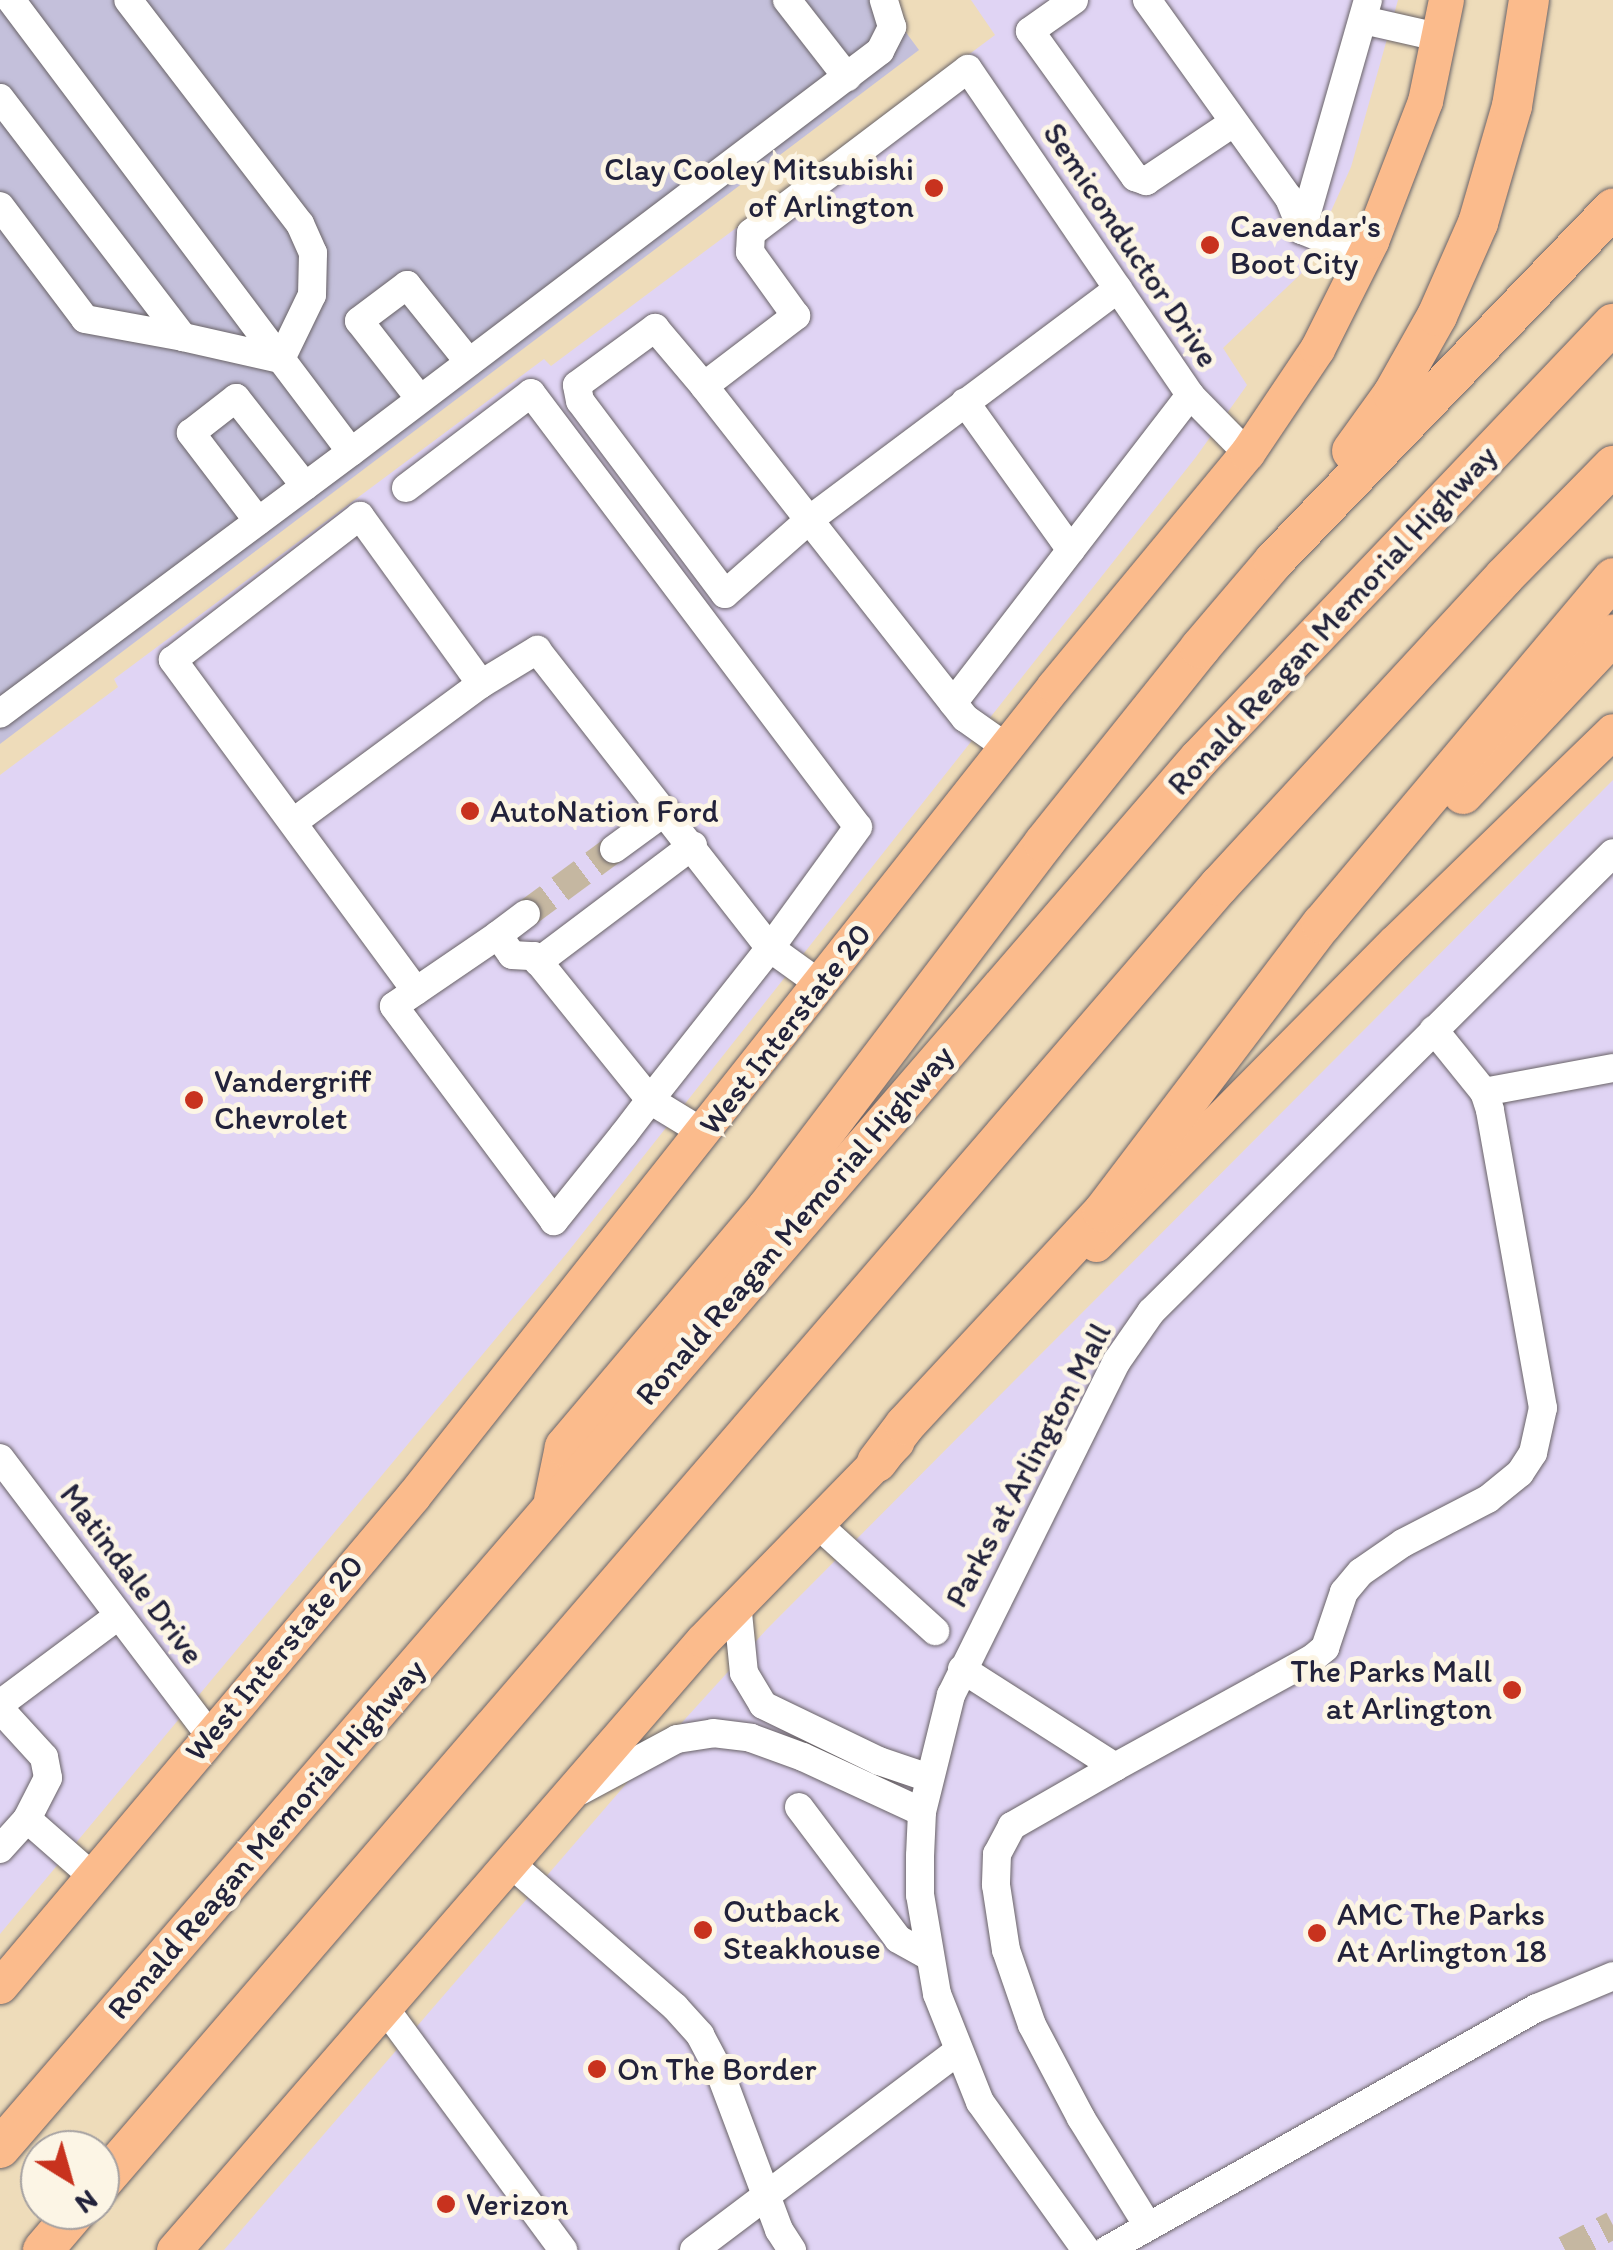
<!DOCTYPE html>
<style>
body{margin:0}
#map{position:relative;width:1613px;height:2250px;overflow:hidden;background:#eedcba;font-family:Itim,sans-serif}
div>[style]{position:absolute}
[style*='--x']{left:calc(var(--x)*1px);top:calc(var(--y)*1px);width:calc(var(--w)*1px);rotate:calc(var(--a)*1deg)}
.built>*{inset:0;background:#e0d4f4}
.industrial>*{inset:0;background:#c4c0db}
.minor-tunnel>*{height:28px;margin-top:-14px;transform-origin:0;background:repeating-linear-gradient(90deg,#c5b7a1 0 28px,transparent 0 42px)}
.roads{filter:drop-shadow(0 0 2px #696367) drop-shadow(0 0 2px #696367)}
.minor>*{height:28px;margin:-14px;padding:0 14px;transform-origin:14px;border-radius:14px;background:#fff}
.major>*{height:35px;margin:-17.5px;padding:0 17.5px;transform-origin:17.5px;border-radius:17.5px;background:#fbbb8c}
.highway>*{height:40px;margin:-20px;padding:0 20px;transform-origin:20px;border-radius:20px;background:#fbbb8c}
.dots>*{width:28px;height:28px;translate:-50% -50%;box-sizing:border-box;border:5px solid #fcf5e5;border-radius:50%}
span{translate:-50% -50%;white-space:nowrap;text-align:center;line-height:1.15;-webkit-text-stroke:10px #fcf5e5;paint-order:stroke}
.poi-label{font-size:32px;color:#22223b}
.right{translate:-100% -50%;text-align:right}
.left{translate:0 -50%;text-align:left}
.street-label{font-size:32px;color:#22223b}
.north{position:absolute;left:20px;top:2130px;width:100px;height:100px;box-sizing:border-box;background:#fcf5e5;border:2px solid #a5a1a1;border-radius:50%;rotate:143deg;font-size:28px;font-weight:700;line-height:40px;text-align:center;color:#22223b}
.north::after{content:'';display:block;margin:auto;width:35px;height:45px;background:#c8321e;clip-path:polygon(50% 0,100% 100%,50% 72%,0 100%)}
</style>
<div id="map">
<div class="built">
<div style="clip-path:polygon(971px 0,1398px 0,1351px 167px,1304px 271px,1223px 348px,1247px 385px,1196px 457px,567px 1253px,0 1934px,0 775px,118px 687px,114px 679px,544px 359px,551px 366px,995px 35px)"></div>
<div style="clip-path:polygon(1613px 780px,1613px 2250px,224px 2250px,626px 1784px,767px 1629px)"></div>
</div>
<div class="industrial">
<div style="clip-path:polygon(0 0,882px 0,919px 50px,0 744px)"></div>
</div>
<div class="minor-tunnel">
<div style="--x:526;--y:914;--w:109;--a:-36.5"></div>
<div style="--x:1565;--y:2250;--w:54;--a:-27.5"></div>
</div>
<div class="roads">
<div class="minor">
<div style="--x:11;--y:0;--w:449;--a:53.1"></div>
<div style="--x:281;--y:359;--w:71;--a:-64.2"></div>
<div style="--x:312;--y:295;--w:42;--a:-88.6"></div>
<div style="--x:313;--y:253;--w:32;--a:-114"></div>
<div style="--x:300;--y:224;--w:282;--a:-127.5"></div>
<div style="--x:787;--y:0;--w:98;--a:52.1"></div>
<div style="--x:1074;--y:0;--w:54;--a:144.8"></div>
<div style="--x:1030;--y:31;--w:180;--a:54.3"></div>
<div style="--x:1135;--y:177;--w:12;--a:20"></div>
<div style="--x:1146;--y:181;--w:105;--a:-33.7"></div>
<div style="--x:1147;--y:0;--w:244;--a:54.4"></div>
<div style="--x:1289;--y:198;--w:35;--a:68"></div>
<div style="--x:1302;--y:230;--w:66;--a:22.3"></div>
<div style="--x:1363;--y:20;--w:77;--a:12.8"></div>
<div style="--x:0;--y:98;--w:301;--a:52.6"></div>
<div style="--x:183;--y:337;--w:100;--a:12.7"></div>
<div style="--x:281;--y:359;--w:116;--a:53"></div>
<div style="--x:351;--y:452;--w:438;--a:143.3"></div>
<div style="--x:0;--y:206;--w:141;--a:53"></div>
<div style="--x:85;--y:319;--w:100;--a:10.4"></div>
<div style="--x:1302;--y:230;--w:239;--a:-74"></div>
<div style="--x:704;--y:386;--w:170;--a:51.9"></div>
<div style="--x:809;--y:520;--w:112;--a:138.6"></div>
<div style="--x:725;--y:594;--w:241;--a:-126.9"></div>
<div style="--x:580;--y:401;--w:16;--a:-101"></div>
<div style="--x:577;--y:385;--w:97;--a:-36.2"></div>
<div style="--x:655;--y:328;--w:76;--a:49.8"></div>
<div style="--x:704;--y:386;--w:116;--a:-37.3"></div>
<div style="--x:796;--y:316;--w:79;--a:-125.7"></div>
<div style="--x:750;--y:252;--w:19;--a:-87"></div>
<div style="--x:751;--y:233;--w:272;--a:-37.1"></div>
<div style="--x:968;--y:69;--w:394;--a:55.7"></div>
<div style="--x:1190;--y:395;--w:81;--a:45.5"></div>
<div style="--x:420;--y:399;--w:99;--a:-128"></div>
<div style="--x:359;--y:321;--w:60;--a:-36.9"></div>
<div style="--x:407;--y:285;--w:99;--a:51.2"></div>
<div style="--x:965;--y:402;--w:182;--a:54.4"></div>
<div style="--x:351;--y:452;--w:664;--a:-37.16"></div>
<div style="--x:880;--y:51;--w:27;--a:-63"></div>
<div style="--x:892;--y:27;--w:28;--a:-107"></div>
<div style="--x:406;--y:488;--w:157;--a:-37.2"></div>
<div style="--x:531;--y:393;--w:543;--a:53"></div>
<div style="--x:858;--y:827;--w:150;--a:126"></div>
<div style="--x:770;--y:948;--w:194;--a:128.3"></div>
<div style="--x:650;--y:1100;--w:43;--a:127.4"></div>
<div style="--x:624;--y:1134;--w:112;--a:128.8"></div>
<div style="--x:554;--y:1221;--w:268;--a:-126.7"></div>
<div style="--x:394;--y:1006;--w:126;--a:-34.3"></div>
<div style="--x:498;--y:935;--w:24;--a:55"></div>
<div style="--x:512;--y:955;--w:22;--a:3"></div>
<div style="--x:534;--y:956;--w:185;--a:51.1"></div>
<div style="--x:650;--y:1100;--w:63;--a:31.4"></div>
<div style="--x:258;--y:521;--w:111;--a:-127.3"></div>
<div style="--x:191;--y:433;--w:57;--a:-37.9"></div>
<div style="--x:236;--y:398;--w:112;--a:51.9"></div>
<div style="--x:953;--y:703;--w:389;--a:-52.4"></div>
<div style="--x:1006;--y:747;--w:50;--a:-144.7"></div>
<div style="--x:965;--y:718;--w:252;--a:-128.2"></div>
<div style="--x:809;--y:520;--w:386;--a:-36.8"></div>
<div style="--x:295;--y:821;--w:231;--a:-36.4"></div>
<div style="--x:481;--y:684;--w:66;--a:-31.3"></div>
<div style="--x:537;--y:650;--w:378;--a:52"></div>
<div style="--x:770;--y:948;--w:62;--a:35.8"></div>
<div style="--x:614;--y:849;--w:64;--a:-36.2"></div>
<div style="--x:498;--y:935;--w:35;--a:-37"></div>
<div style="--x:538;--y:962;--w:194;--a:-37"></div>
<div style="--x:416;--y:991;--w:411;--a:-126.3"></div>
<div style="--x:173;--y:660;--w:236;--a:-37.6"></div>
<div style="--x:360;--y:516;--w:207;--a:54.2"></div>
<div style="--x:1484;--y:1092;--w:131;--a:-10.5"></div>
<div style="--x:0;--y:1458;--w:345;--a:52.9"></div>
<div style="--x:816;--y:1523;--w:161;--a:42.2"></div>
<div style="--x:737;--y:1603;--w:70;--a:84.3"></div>
<div style="--x:744;--y:1673;--w:37;--a:59"></div>
<div style="--x:763;--y:1705;--w:129;--a:25.8"></div>
<div style="--x:879;--y:1761;--w:53;--a:18.8"></div>
<div style="--x:962;--y:1669;--w:182;--a:32.6"></div>
<div style="--x:1115;--y:1767;--w:226;--a:-28.8"></div>
<div style="--x:1313;--y:1658;--w:16;--a:-40"></div>
<div style="--x:1325;--y:1648;--w:59;--a:-71.3"></div>
<div style="--x:1344;--y:1592;--w:26;--a:-50"></div>
<div style="--x:1361;--y:1572;--w:51;--a:-34.6"></div>
<div style="--x:1403;--y:1543;--w:96;--a:-27.4"></div>
<div style="--x:1488;--y:1499;--w:41;--a:-39.1"></div>
<div style="--x:1520;--y:1473;--w:24;--a:-57"></div>
<div style="--x:1533;--y:1453;--w:46;--a:-77.5"></div>
<div style="--x:1543;--y:1408;--w:303;--a:-100.1"></div>
<div style="--x:1490;--y:1110;--w:19;--a:-108"></div>
<div style="--x:1484;--y:1092;--w:80;--a:-128.9"></div>
<div style="--x:0;--y:1704;--w:147;--a:-36.7"></div>
<div style="--x:0;--y:1709;--w:65;--a:47.5"></div>
<div style="--x:44;--y:1757;--w:21;--a:79"></div>
<div style="--x:48;--y:1778;--w:46;--a:117.1"></div>
<div style="--x:1115;--y:1767;--w:119;--a:150.2"></div>
<div style="--x:1012;--y:1826;--w:32;--a:118"></div>
<div style="--x:997;--y:1854;--w:31;--a:92"></div>
<div style="--x:996;--y:1885;--w:66;--a:81.3"></div>
<div style="--x:1006;--y:1950;--w:79;--a:70.9"></div>
<div style="--x:1032;--y:2025;--w:105;--a:62.2"></div>
<div style="--x:1081;--y:2118;--w:127;--a:58.2"></div>
<div style="--x:580;--y:1791;--w:110;--a:-28.2"></div>
<div style="--x:677;--y:1739;--w:36;--a:-9"></div>
<div style="--x:713;--y:1733;--w:38;--a:7"></div>
<div style="--x:751;--y:1738;--w:55;--a:20.1"></div>
<div style="--x:803;--y:1757;--w:131;--a:24.8"></div>
<div style="--x:799;--y:1807;--w:165;--a:53.1"></div>
<div style="--x:898;--y:1939;--w:35;--a:29"></div>
<div style="--x:0;--y:1849;--w:40;--a:-48"></div>
<div style="--x:27;--y:1819;--w:88;--a:41.3"></div>
<div style="--x:510;--y:1863;--w:219;--a:41.1"></div>
<div style="--x:675;--y:2007;--w:38;--a:48"></div>
<div style="--x:700;--y:2035;--w:40;--a:62"></div>
<div style="--x:719;--y:2070;--w:171;--a:69.4"></div>
<div style="--x:779;--y:2230;--w:24;--a:57"></div>
<div style="--x:384;--y:2007;--w:302;--a:53.6"></div>
<div style="--x:694;--y:2250;--w:329;--a:-37"></div>
<div style="--x:1086;--y:2250;--w:182;--a:-125.6"></div>
<div style="--x:980;--y:2102;--w:116;--a:-111.7"></div>
<div style="--x:937;--y:1994;--w:100;--a:-99.7"></div>
<div style="--x:920;--y:1895;--w:39;--a:-90"></div>
<div style="--x:920;--y:1856;--w:44;--a:-87.4"></div>
<div style="--x:922;--y:1812;--w:121;--a:-76.1"></div>
<div style="--x:951;--y:1695;--w:373;--a:-63.6"></div>
<div style="--x:1117;--y:1361;--w:60;--a:-55.2"></div>
<div style="--x:1151;--y:1312;--w:651;--a:-44.81"></div>
<div style="--x:1107;--y:2250;--w:493;--a:-29.4"></div>
<div style="--x:1537;--y:2008;--w:82;--a:-22.8"></div>
</div>
<div class="major">
<div style="--x:1096;--y:1244;--w:425;--a:-45.3"></div>
<div style="--x:1395;--y:942;--w:303;--a:-44.1"></div>
<div style="--x:0;--y:1986;--w:641;--a:-49.87"></div>
<div style="--x:413;--y:1496;--w:1033;--a:-51.64"></div>
<div style="--x:1054;--y:686;--w:303;--a:-50.4"></div>
<div style="--x:1247;--y:453;--w:125;--a:-56.1"></div>
<div style="--x:1317;--y:349;--w:121;--a:-63.4"></div>
<div style="--x:1371;--y:241;--w:150;--a:-68.9"></div>
<div style="--x:1425;--y:101;--w:103;--a:-78.3"></div>
<div style="--x:174;--y:2250;--w:807;--a:-49.07"></div>
<div style="--x:703;--y:1640;--w:277;--a:-45.7"></div>
</div>
<div class="highway">
<div style="--x:1352;--y:451;--w:70;--a:-54.3"></div>
<div style="--x:1393;--y:394;--w:90;--a:-60.6"></div>
<div style="--x:1437;--y:316;--w:102;--a:-66.2"></div>
<div style="--x:1478;--y:223;--w:122;--a:-73.8"></div>
<div style="--x:1512;--y:106;--w:107;--a:-80.9"></div>
<div style="--x:1463;--y:794;--w:219;--a:-46.7"></div>
<div style="--x:877;--y:1462;--w:46;--a:-52.9"></div>
<div style="--x:905;--y:1425;--w:291;--a:-47.1"></div>
<div style="--x:1103;--y:1212;--w:362;--a:-52.8"></div>
<div style="--x:1322;--y:924;--w:452;--a:-49.9"></div>
<div style="--x:554;--y:1500;--w:54;--a:-78.3"></div>
<div style="--x:565;--y:1447;--w:313;--a:-49.8"></div>
<div style="--x:767;--y:1208;--w:458;--a:-52.8"></div>
<div style="--x:1044;--y:843;--w:250;--a:-51.3"></div>
<div style="--x:1200;--y:648;--w:114;--a:-49.6"></div>
<div style="--x:1274;--y:561;--w:489;--a:-46.1"></div>
<div style="--x:0;--y:2148;--w:1835;--a:-49.2"></div>
<div style="--x:1199;--y:759;--w:601;--a:-46.42"></div>
<div style="--x:100;--y:2184;--w:1714;--a:-49.24"></div>
<div style="--x:1219;--y:886;--w:420;--a:-47.3"></div>
<div style="--x:1504;--y:577;--w:156;--a:-45.5"></div>
<div style="--x:43;--y:2250;--w:52;--a:-49.6"></div>
</div>
</div>
<div class="dots">
<div style="left:934px;top:188px;background:#c8321e"></div>
<div style="left:1210px;top:245px;background:#c8321e"></div>
<div style="left:470px;top:811px;background:#c8321e"></div>
<div style="left:194px;top:1100px;background:#c8321e"></div>
<div style="left:1512px;top:1690px;background:#c8321e"></div>
<div style="left:703px;top:1930px;background:#c8321e"></div>
<div style="left:1317px;top:1933px;background:#c8321e"></div>
<div style="left:597px;top:2069px;background:#c8321e"></div>
<div style="left:446px;top:2204px;background:#c8321e"></div>
</div>
<div class="poi-label">
<span class="right" style="left:914px;top:188px">Clay Cooley Mitsubishi<br>of Arlington</span>
<span class="left" style="left:1230px;top:245px">Cavendar's<br>Boot City</span>
<span class="left" style="left:490px;top:811px">AutoNation Ford</span>
<span class="left" style="left:214px;top:1100px">Vandergriff<br>Chevrolet</span>
<span class="right" style="left:1492px;top:1690px">The Parks Mall<br>at Arlington</span>
<span class="left" style="left:723px;top:1930px">Outback<br>Steakhouse</span>
<span class="left" style="left:1337px;top:1933px">AMC The Parks<br>At Arlington 18</span>
<span class="left" style="left:617px;top:2069px">On The Border</span>
<span class="left" style="left:466px;top:2204px">Verizon</span>
</div>
<div class="street-label">
<span style="left:1131px;top:245px;rotate:56deg">Semiconductor Drive</span>
<span style="left:1332px;top:620px;rotate:-47deg">Ronald Reagan Memorial Highway</span>
<span style="left:785px;top:1029px;rotate:-52deg">West Interstate 20</span>
<span style="left:794px;top:1225px;rotate:-49deg">Ronald Reagan Memorial Highway</span>
<span style="left:1028px;top:1465px;rotate:-62deg">Parks at Arlington Mall</span>
<span style="left:132px;top:1574px;rotate:53deg">Matindale Drive</span>
<span style="left:274px;top:1658px;rotate:-50deg">West Interstate 20</span>
<span style="left:266px;top:1839px;rotate:-49deg">Ronald Reagan Memorial Highway</span>
</div>
<div class="north">N</div>
</div>
